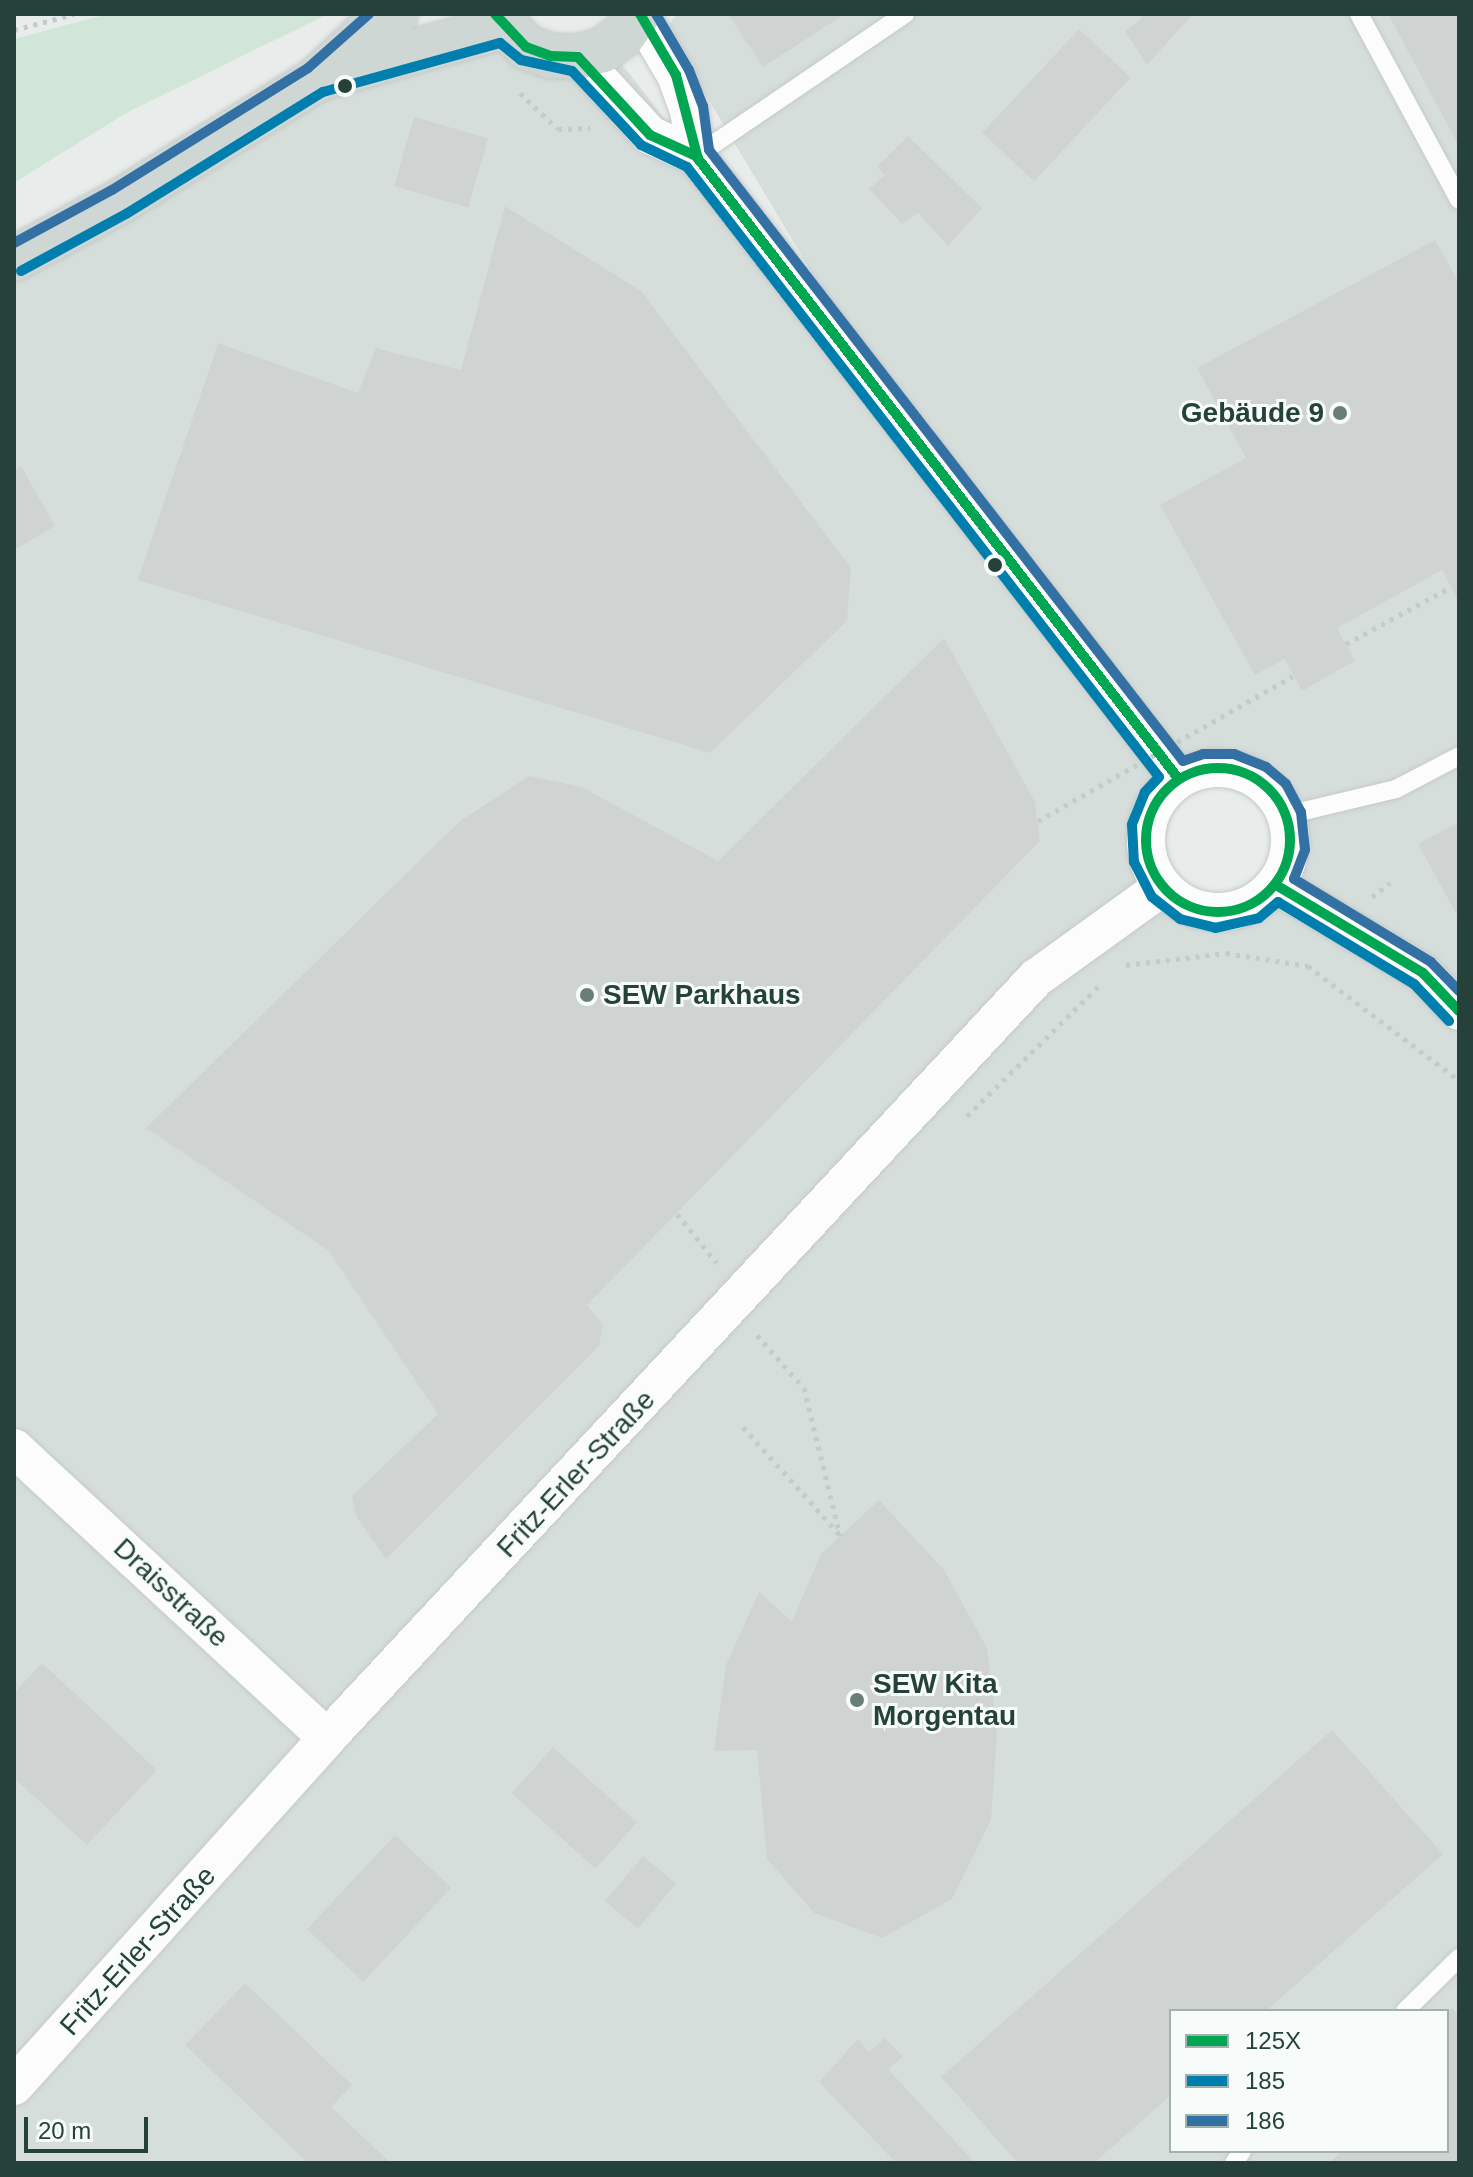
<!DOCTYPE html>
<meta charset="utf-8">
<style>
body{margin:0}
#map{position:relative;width:1473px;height:2177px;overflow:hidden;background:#e8edeb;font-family:Helvetica,sans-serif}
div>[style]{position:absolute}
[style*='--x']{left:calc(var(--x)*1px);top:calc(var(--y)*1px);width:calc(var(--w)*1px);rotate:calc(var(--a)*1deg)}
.built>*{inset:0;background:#d6dedb}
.green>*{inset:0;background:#d1e6d8}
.building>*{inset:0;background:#cfd4d2;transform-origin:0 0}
.path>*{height:5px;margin-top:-2.5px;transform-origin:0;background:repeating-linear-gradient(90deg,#c3ccca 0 4px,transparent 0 10px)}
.roads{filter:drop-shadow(0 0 2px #c5cac8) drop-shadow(0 0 2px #c5cac8)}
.service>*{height:18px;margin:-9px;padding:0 9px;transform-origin:9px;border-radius:9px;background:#fcfcfc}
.minor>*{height:38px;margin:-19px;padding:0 19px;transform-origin:19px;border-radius:19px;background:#fcfcfc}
.minor>.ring{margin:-19px;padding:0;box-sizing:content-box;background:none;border:38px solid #fcfcfc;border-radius:50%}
.primary>*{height:44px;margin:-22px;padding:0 22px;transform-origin:22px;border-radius:22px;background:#cfd7d5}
.path-bridge>*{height:5px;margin-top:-2.5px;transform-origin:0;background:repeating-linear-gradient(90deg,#c3ccca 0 4px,transparent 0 10px)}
.bus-1>*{height:10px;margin:-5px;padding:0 5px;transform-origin:5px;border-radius:5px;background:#00a651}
.bus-1>.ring{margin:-5px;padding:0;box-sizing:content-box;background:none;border:10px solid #00a651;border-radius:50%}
.bus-2>*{height:10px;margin:-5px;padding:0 5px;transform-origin:5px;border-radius:5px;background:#007fae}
.bus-3>*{height:10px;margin:-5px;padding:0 5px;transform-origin:5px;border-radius:5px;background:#3371a5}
.dots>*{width:22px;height:22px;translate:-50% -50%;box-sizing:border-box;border:4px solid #f7fbf9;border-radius:50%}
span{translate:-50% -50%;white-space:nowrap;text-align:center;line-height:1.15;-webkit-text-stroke:6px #f7fbf9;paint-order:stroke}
.poi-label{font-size:28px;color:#24423a;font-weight:700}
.right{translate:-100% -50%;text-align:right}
.left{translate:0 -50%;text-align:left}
.street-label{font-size:28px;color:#24423a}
.frame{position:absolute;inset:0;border:16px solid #24423a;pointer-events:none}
.legend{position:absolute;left:1169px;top:2009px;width:280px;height:144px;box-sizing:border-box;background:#f7fbf9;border:2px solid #a3b1ad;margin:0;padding:10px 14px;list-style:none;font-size:24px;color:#24423a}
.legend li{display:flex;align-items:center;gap:16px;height:40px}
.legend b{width:40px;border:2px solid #a3b1ad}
.scale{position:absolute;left:24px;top:2117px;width:124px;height:36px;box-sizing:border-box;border:4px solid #24423a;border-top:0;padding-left:10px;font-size:24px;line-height:28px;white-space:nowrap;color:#24423a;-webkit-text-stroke:6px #f7fbf9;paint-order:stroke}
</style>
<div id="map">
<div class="built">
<div style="clip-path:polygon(evenodd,475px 14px,541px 65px,622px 64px,1170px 772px,1149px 792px,1136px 823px,1138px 857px,1150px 889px,1187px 913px,1229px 918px,1276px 894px,1459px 1015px,1459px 2163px,14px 2163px,14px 260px,475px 14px,1171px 2011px,1447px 2011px,1447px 2151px,1171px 2151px,1171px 2011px)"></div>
<div style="clip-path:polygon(677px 14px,1459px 14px,1459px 1005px,1289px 885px,1296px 854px,1288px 803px,1240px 764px,1174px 769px,897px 414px,666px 29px)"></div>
</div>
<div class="green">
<div style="clip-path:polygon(108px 14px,328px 14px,128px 112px,14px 183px,14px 39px)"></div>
</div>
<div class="building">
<div style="clip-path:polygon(728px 14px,845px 14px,763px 67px)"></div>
<div style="clip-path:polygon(1140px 14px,1193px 14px,1147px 65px,1125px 31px,1142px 18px)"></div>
<div style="clip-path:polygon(1388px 14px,1459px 14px,1459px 146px)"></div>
<div style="left:1079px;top:29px;width:71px;height:142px;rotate:43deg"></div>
<div style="left:414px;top:117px;width:77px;height:72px;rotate:16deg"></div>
<div style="clip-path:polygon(908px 136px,982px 208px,948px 246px,918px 213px,902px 224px,869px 189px,885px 175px,877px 167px)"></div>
<div style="clip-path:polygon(505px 206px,641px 291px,851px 568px,847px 621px,710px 753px,138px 580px,218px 343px,358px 393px,376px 348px,461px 370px)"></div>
<div style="clip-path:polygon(1435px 240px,1459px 283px,1459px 602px,1442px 570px,1337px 628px,1355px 661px,1302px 691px,1285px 659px,1255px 675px,1160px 505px,1246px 458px,1197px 368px)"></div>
<div style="clip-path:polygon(21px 466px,55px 526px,14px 550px,14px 470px)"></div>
<div style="clip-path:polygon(944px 638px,1035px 802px,1040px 841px,587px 1305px,603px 1325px,599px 1346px,386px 1559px,356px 1516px,352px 1496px,438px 1414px,328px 1250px,146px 1128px,460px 821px,529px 776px,582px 787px,718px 861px)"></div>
<div style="clip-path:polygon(1459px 822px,1459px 919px,1418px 844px)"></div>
<div style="clip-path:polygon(879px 1500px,944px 1570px,987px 1648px,997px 1734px,991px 1820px,952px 1899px,882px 1938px,814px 1913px,767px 1859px,757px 1750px,714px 1751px,726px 1665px,759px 1592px,792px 1621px,821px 1554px)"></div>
<div style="clip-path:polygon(42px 1663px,157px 1770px,87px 1845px,14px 1778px,14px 1693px)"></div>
<div style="clip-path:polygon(1332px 1730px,1443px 1854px,1266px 2011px,1171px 2011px,1171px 2095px,1094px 2163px,1018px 2163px,941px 2077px)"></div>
<div style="left:553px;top:1747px;width:113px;height:62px;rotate:42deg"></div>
<div style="left:395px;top:1835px;width:77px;height:129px;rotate:43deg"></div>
<div style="left:643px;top:1856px;width:43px;height:59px;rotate:40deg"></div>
<div style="clip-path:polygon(245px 1983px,352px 2085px,331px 2107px,391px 2163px,308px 2163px,185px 2045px)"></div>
<div style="clip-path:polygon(1452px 2008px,1459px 2016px,1459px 2163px,1329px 2163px,1342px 2151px,1447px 2151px,1447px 2012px)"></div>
<div style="clip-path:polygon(885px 2038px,903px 2057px,888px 2069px,975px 2163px,896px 2163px,819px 2082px,858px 2039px,869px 2052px)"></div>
</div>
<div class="path">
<div style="--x:14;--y:30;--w:62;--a:-14.9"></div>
<div style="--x:520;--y:93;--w:52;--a:43.5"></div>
<div style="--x:558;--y:129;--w:32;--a:-2"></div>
<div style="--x:1346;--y:644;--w:119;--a:-28.5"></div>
<div style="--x:1372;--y:897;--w:23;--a:-38"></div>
<div style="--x:1126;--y:965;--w:101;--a:-6.8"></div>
<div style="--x:1226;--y:953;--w:83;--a:9"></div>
<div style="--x:1308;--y:966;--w:189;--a:37.1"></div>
<div style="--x:967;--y:1116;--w:187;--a:-44.6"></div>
<div style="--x:677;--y:1214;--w:63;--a:50.8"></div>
<div style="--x:757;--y:1335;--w:71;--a:48.4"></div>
<div style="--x:804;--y:1388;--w:152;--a:76.3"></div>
<div style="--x:743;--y:1427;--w:145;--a:48.1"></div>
</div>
<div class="roads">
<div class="service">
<div style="--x:1359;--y:14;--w:211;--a:61.7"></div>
<div style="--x:696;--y:156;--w:253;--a:-34.2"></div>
<div style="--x:1287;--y:815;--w:112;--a:-13.4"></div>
<div style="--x:1396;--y:789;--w:71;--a:-27.6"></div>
<div style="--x:1405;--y:2011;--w:76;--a:-44.5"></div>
<div style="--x:1234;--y:2163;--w:14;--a:-56"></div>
</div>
<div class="minor">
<div style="--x:640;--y:14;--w:71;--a:59.5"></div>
<div style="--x:676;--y:75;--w:37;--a:70"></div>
<div style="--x:689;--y:110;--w:47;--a:81.3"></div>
<div style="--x:578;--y:57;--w:106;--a:47.3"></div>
<div style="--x:650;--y:135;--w:51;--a:24.5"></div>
<div style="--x:696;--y:156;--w:787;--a:52.23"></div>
<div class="ring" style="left:1146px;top:768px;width:106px;height:106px"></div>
<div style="--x:1276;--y:885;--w:171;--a:30.9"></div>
<div style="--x:1423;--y:973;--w:52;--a:46.5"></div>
<div style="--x:14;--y:1448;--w:427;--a:42.8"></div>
<div style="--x:14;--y:2086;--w:468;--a:-48"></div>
<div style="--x:327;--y:1738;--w:1039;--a:-46.99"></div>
<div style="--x:1036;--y:978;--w:155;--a:-35.8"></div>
</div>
<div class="primary">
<div style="--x:495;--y:14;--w:45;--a:46.8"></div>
<div style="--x:526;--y:47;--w:27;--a:20"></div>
<div style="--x:551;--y:56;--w:27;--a:2"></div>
<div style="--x:578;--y:57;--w:26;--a:-16"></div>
<div style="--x:603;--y:50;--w:26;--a:-37"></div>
<div style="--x:624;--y:34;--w:24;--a:-55"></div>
<div style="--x:320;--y:78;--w:190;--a:-15.6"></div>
<div style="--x:14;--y:259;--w:119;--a:-28.5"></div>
<div style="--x:119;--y:202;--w:233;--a:-31.8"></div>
<div style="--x:317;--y:79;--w:71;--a:-43.3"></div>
<div style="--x:369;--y:30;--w:31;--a:-31"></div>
</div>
</div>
<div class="path-bridge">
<div style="--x:1038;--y:821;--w:293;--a:-29.6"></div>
</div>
<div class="bus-1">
<div style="--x:495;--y:14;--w:45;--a:46.8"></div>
<div style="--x:526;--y:47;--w:27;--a:20"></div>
<div style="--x:551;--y:56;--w:27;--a:2"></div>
<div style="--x:578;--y:57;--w:106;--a:47.3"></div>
<div style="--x:650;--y:135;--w:51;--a:24.5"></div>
<div style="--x:696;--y:156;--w:787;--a:52.23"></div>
<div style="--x:640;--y:14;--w:71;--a:59.5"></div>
<div style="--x:676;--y:75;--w:87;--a:75.3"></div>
<div class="ring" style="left:1146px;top:768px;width:134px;height:134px"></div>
<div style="--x:1276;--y:885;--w:171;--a:30.9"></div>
<div style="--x:1423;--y:973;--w:52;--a:46.5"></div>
</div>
<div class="bus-2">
<div style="--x:21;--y:271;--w:119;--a:-28.5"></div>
<div style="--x:126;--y:214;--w:232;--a:-31.8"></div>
<div style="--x:323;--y:92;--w:184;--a:-15.5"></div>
<div style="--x:500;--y:43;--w:27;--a:39"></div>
<div style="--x:521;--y:60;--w:52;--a:12.2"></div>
<div style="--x:572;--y:71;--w:101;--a:47"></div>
<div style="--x:641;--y:145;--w:51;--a:25.6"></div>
<div style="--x:687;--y:167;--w:771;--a:52.27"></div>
<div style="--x:1159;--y:777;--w:21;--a:133"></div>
<div style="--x:1145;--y:792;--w:35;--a:112"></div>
<div style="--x:1132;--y:825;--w:37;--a:87"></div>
<div style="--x:1134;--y:862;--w:39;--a:63"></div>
<div style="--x:1152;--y:897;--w:36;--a:38"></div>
<div style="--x:1180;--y:919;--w:36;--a:14"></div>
<div style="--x:1215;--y:928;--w:45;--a:-12.8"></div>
<div style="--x:1259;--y:918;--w:25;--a:-40"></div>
<div style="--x:1278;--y:902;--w:159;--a:31.1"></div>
<div style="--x:1414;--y:984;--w:51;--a:46.6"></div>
</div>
<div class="bus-3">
<div style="--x:656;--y:14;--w:65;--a:59.5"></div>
<div style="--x:689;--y:70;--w:39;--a:69"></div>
<div style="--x:703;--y:106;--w:44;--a:82.2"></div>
<div style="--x:709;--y:150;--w:773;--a:52.2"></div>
<div style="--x:1183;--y:761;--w:21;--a:-19"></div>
<div style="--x:1203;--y:754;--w:31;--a:0"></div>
<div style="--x:1234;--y:754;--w:35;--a:22"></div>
<div style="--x:1266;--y:767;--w:26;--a:40"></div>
<div style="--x:1286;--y:784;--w:32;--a:62"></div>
<div style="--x:1301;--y:812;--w:38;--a:84"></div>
<div style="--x:1305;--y:850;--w:31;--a:111"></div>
<div style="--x:1294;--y:879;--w:160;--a:31.2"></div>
<div style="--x:1431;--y:962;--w:40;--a:46"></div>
<div style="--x:14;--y:243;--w:111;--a:-28.4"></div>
<div style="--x:112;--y:190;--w:231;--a:-31.9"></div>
<div style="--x:308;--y:68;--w:81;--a:-41.5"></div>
</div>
<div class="dots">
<div style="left:345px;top:86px;background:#24423a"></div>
<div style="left:1340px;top:413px;background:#697e78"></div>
<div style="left:995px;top:565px;background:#24423a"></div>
<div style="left:587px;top:995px;background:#697e78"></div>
<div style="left:857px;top:1700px;background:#697e78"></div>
</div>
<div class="poi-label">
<span class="right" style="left:1324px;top:413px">Gebäude 9</span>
<span class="left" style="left:603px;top:995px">SEW Parkhaus</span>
<span class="left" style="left:873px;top:1700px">SEW Kita<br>Morgentau</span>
</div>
<div class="street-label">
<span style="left:576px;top:1474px;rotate:-47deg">Fritz-Erler-Straße</span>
<span style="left:171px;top:1593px;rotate:43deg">Draisstraße</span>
<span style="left:138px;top:1951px;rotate:-48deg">Fritz-Erler-Straße</span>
</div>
<div class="frame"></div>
<ul class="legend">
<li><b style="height:10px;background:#00a651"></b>125X</li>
<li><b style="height:10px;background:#007fae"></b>185</li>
<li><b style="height:10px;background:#3371a5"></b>186</li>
</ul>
<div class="scale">20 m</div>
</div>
